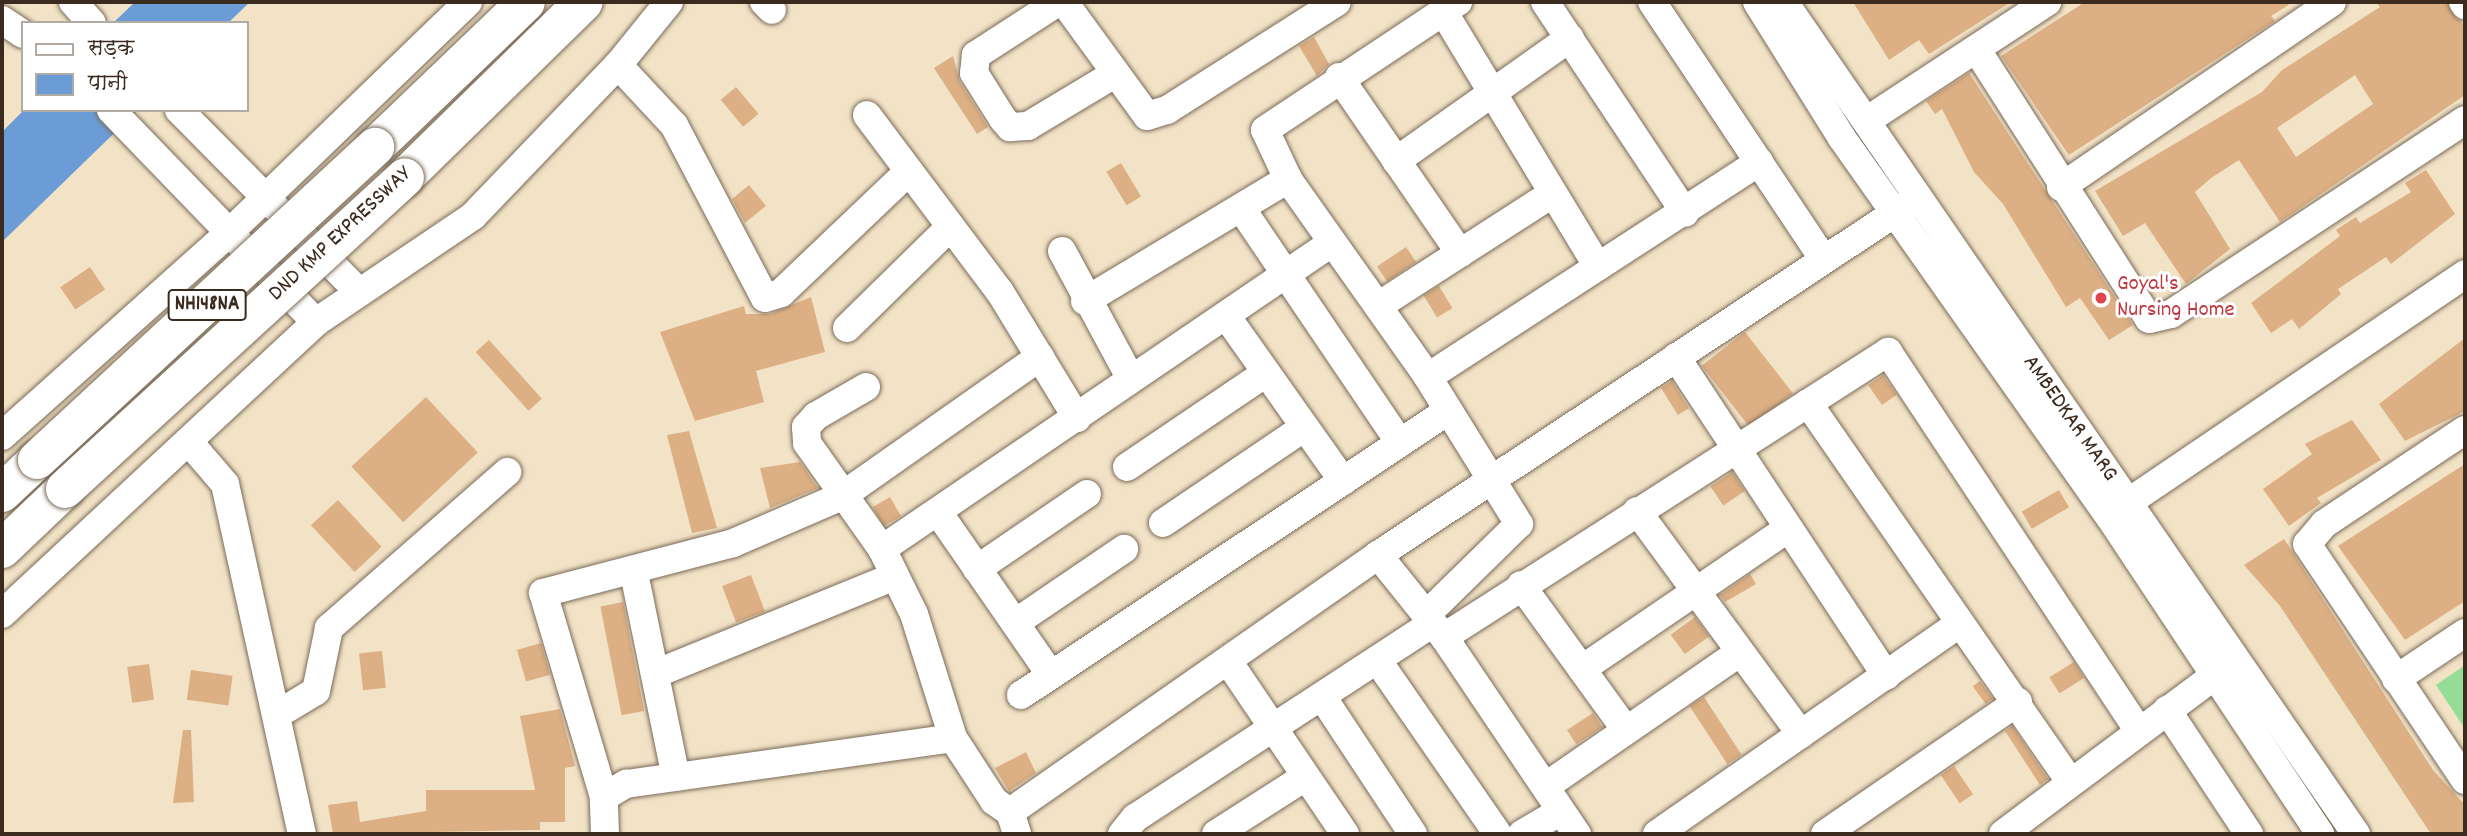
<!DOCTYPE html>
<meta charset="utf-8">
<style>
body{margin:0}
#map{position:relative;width:2467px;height:836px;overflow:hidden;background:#f2e3c7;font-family:Dekko,"Playpen Sans Deva",sans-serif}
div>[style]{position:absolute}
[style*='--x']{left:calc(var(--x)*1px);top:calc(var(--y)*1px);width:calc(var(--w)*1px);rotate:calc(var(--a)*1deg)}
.green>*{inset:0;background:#95dd97}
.water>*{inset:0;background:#6c9cd6}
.building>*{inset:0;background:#ddaf84;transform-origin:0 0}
.roads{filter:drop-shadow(0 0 2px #7b6b59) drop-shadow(0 0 2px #7b6b59)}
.minor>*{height:28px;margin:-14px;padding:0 14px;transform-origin:14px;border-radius:14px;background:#fff}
.highway>*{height:38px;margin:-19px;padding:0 19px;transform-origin:19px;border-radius:19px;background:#fff}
.bridges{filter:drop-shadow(0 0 2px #7b6b59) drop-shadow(0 0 2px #7b6b59)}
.highway-bridge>*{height:38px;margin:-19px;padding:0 19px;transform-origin:19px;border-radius:19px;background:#fff}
.dots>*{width:19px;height:19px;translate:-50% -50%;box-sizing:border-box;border:4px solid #fff;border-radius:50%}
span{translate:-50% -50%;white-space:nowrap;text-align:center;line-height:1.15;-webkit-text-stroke:6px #fff;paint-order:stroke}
.shield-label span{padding:2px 5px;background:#fff;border:2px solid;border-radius:5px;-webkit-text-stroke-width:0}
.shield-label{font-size:21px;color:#3b2a1e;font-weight:700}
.street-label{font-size:23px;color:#3b2a1e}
.health-label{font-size:23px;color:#be3a42}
.left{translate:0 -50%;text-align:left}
.frame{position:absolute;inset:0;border:4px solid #3b2a1e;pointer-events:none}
.legend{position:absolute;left:21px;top:21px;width:228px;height:91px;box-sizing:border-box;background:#fff;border:2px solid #b1aaa5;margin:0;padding:9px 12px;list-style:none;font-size:21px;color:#3b2a1e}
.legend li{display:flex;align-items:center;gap:14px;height:35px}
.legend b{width:35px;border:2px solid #b1aaa5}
</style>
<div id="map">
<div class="green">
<div style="clip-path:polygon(2465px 665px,2465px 729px,2436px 685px)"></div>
</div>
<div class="water">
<div style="clip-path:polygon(135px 2px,250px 2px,228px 23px,113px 23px)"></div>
<div style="clip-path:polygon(24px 110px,138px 110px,2px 242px,2px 132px)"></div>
</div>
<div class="building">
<div style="clip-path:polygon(1853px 2px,2011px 2px,1929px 54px,1919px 40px,1889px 60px)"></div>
<div style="clip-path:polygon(2085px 2px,2293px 2px,2271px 16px,2275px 21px,2069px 155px,2001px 56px)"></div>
<div style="clip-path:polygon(evenodd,2376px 2px,2447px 2px,2465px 27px,2465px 95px,2280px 222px,2239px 160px,2211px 178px,2195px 192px,2230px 249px,2186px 284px,2145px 223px,2123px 236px,2095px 191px,2262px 92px,2282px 70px,2380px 7px,2376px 2px,2355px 75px,2373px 104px,2296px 157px,2277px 128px,2355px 75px)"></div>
<div style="clip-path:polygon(1314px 37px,1329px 64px,1317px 76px,1299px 46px)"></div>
<div style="clip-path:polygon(953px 56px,960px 82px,988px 127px,977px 134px,934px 68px)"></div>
<div style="clip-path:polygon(1969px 73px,2133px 325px,2109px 340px,2080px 298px,2066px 307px,2003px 204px,1974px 172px,1942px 109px,1935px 114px,1926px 101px)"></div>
<div style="left:736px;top:87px;width:35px;height:20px;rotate:50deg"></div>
<div style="left:1121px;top:163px;width:39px;height:17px;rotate:59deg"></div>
<div style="clip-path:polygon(2426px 170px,2455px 214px,2391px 264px,2386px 257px,2338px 289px,2341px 294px,2299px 329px,2292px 319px,2271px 333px,2251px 303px,2340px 236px,2336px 230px,2356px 217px,2360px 223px,2411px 192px,2405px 183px)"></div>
<div style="clip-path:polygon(749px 185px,766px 206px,745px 223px,732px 199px)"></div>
<div style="left:1406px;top:247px;width:18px;height:35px;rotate:56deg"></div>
<div style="left:90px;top:267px;width:27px;height:36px;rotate:56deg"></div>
<div style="left:1439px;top:286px;width:26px;height:18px;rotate:59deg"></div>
<div style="clip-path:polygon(811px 297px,825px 352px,756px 371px,764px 402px,695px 421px,660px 332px,744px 306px,746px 314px,770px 314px)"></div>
<div style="left:1745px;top:332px;width:78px;height:55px;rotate:52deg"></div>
<div style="clip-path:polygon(2465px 338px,2465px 411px,2405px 441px,2379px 404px)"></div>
<div style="left:489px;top:340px;width:79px;height:18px;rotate:48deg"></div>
<div style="left:1883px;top:375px;width:24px;height:18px;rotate:55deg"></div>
<div style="left:1672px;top:381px;width:32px;height:13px;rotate:58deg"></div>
<div style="left:426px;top:397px;width:76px;height:102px;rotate:47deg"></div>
<div style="clip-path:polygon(2352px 420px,2381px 460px,2317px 498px,2321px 503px,2289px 526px,2263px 489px,2312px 454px,2305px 444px)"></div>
<div style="clip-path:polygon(689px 431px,717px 528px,692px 533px,667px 435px)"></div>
<div style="clip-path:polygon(800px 462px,818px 488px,770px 508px,760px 468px)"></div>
<div style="clip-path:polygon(2465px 464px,2465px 601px,2405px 640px,2338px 546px)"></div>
<div style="left:1732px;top:472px;width:23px;height:26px;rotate:56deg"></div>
<div style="left:2059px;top:490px;width:20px;height:43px;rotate:60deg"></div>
<div style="left:890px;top:497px;width:22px;height:20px;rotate:60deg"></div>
<div style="left:338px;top:500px;width:64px;height:37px;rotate:47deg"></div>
<div style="clip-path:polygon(2284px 539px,2433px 770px,2465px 805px,2465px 834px,2431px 834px,2280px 606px,2244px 565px)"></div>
<div style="clip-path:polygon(1750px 574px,1756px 584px,1725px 602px,1720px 595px)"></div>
<div style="left:751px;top:575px;width:39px;height:31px;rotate:69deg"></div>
<div style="left:623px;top:602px;width:111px;height:23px;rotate:79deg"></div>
<div style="left:1695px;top:617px;width:24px;height:30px;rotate:54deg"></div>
<div style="left:541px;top:643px;width:33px;height:25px;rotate:74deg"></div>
<div style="left:382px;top:651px;width:37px;height:23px;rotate:84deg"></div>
<div style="left:2074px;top:662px;width:19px;height:29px;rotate:58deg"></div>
<div style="left:149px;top:664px;width:36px;height:22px;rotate:82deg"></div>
<div style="left:191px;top:670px;width:42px;height:30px;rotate:8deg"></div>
<div style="left:1980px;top:681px;width:22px;height:9px;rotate:54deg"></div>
<div style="left:1704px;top:697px;width:69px;height:17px;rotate:57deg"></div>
<div style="clip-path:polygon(560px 709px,575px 766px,565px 768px,565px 822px,540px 822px,540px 830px,333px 834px,328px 805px,357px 801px,360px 822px,426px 811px,426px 790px,535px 790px,520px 716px)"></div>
<div style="left:1593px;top:713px;width:17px;height:31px;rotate:57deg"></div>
<div style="clip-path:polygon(2012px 726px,2048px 779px,2040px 785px,2005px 731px)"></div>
<div style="clip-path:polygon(183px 730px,191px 730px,194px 802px,173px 803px)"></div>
<div style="clip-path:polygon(1026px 752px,1036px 773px,1009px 791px,995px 768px)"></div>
<div style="left:1954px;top:766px;width:34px;height:16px;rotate:56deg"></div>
</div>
<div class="roads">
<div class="minor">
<div style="--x:73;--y:2;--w:28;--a:48"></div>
<div style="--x:764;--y:2;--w:11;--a:45"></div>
<div style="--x:1058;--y:2;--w:98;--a:147.1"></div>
<div style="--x:976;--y:55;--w:18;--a:96"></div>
<div style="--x:974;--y:73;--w:54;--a:57.8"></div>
<div style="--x:1003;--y:119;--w:11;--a:49"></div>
<div style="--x:1010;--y:127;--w:18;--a:-3"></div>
<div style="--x:1028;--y:126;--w:99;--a:-31"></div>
<div style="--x:1064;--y:2;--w:141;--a:53.9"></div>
<div style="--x:1147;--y:116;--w:21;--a:-17"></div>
<div style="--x:1167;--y:110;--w:201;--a:-32.4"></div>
<div style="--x:1545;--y:2;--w:253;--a:56.4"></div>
<div style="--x:1652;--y:2;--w:306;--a:56.3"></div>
<div style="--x:1757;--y:2;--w:160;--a:58"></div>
<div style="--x:1842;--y:138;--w:463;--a:54.8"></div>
<div style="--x:2109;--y:516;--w:382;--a:56.4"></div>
<div style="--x:1784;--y:2;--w:1010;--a:55.49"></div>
<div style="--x:2463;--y:2;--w:4;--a:56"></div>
<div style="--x:1443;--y:11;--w:299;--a:58.8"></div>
<div style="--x:2;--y:20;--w:25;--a:34"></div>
<div style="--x:1977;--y:50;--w:319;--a:57.4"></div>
<div style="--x:2149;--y:319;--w:23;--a:-13"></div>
<div style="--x:2171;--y:314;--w:352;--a:-33.4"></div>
<div style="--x:618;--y:65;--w:82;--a:47"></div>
<div style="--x:674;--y:125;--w:195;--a:62.3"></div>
<div style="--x:765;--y:298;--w:17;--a:-17"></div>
<div style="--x:781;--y:293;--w:174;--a:-43.6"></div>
<div style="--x:1339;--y:77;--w:214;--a:55.5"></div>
<div style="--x:111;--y:110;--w:295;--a:46"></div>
<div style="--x:179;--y:110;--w:253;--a:45.3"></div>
<div style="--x:867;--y:115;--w:221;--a:53.1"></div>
<div style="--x:1000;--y:292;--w:148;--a:58.6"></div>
<div style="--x:1866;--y:121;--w:217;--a:-33.3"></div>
<div style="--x:1396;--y:161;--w:213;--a:-35.3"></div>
<div style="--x:2061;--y:187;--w:328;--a:-34.3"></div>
<div style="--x:1243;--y:211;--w:280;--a:55.9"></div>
<div style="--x:1062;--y:251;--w:145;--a:61.7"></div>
<div style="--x:1085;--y:301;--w:237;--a:-31"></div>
<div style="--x:1378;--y:306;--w:207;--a:-32.8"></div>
<div style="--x:1227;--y:317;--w:201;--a:54.7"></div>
<div style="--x:847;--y:328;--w:141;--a:-44.4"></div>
<div style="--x:1676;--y:357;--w:382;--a:56.6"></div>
<div style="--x:1428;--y:377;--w:395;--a:-33"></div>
<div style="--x:866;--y:387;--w:58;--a:149.9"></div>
<div style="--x:816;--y:416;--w:15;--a:132"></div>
<div style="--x:806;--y:427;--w:16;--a:86"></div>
<div style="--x:807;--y:443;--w:130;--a:54.7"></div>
<div style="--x:882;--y:549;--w:72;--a:63.8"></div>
<div style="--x:914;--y:614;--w:130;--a:72.5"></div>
<div style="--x:1808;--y:403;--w:459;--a:55.3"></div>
<div style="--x:2465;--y:430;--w:169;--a:146.3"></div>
<div style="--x:2324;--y:524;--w:26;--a:130"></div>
<div style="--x:2307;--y:544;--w:284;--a:56.2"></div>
<div style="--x:2;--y:436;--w:309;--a:-41.8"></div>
<div style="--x:232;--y:230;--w:328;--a:-44"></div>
<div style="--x:189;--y:442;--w:55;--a:49.4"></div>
<div style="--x:225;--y:484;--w:358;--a:77.6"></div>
<div style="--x:1127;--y:467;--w:168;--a:-34.1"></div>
<div style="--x:1637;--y:511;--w:277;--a:53.7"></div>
<div style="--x:938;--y:512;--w:198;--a:55.3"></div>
<div style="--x:2114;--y:512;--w:424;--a:-34.1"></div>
<div style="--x:1163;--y:523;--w:171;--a:-34.1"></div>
<div style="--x:882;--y:549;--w:542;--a:-34.25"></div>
<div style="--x:1378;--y:555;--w:105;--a:51.2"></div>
<div style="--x:1444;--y:637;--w:238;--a:56"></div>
<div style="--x:977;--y:569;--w:133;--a:-34.3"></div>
<div style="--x:634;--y:573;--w:208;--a:78.4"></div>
<div style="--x:1521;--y:585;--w:179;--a:54.1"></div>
<div style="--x:2;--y:614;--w:429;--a:-42.9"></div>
<div style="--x:316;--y:322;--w:189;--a:-34"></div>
<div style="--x:473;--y:216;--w:209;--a:-46.2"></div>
<div style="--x:618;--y:65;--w:81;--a:-51"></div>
<div style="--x:1426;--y:615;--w:130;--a:-44.4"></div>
<div style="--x:1519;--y:524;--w:173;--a:-121.8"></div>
<div style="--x:1428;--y:377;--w:242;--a:-125.3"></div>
<div style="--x:1288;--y:179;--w:54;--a:-115.1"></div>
<div style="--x:1265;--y:130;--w:232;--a:-33.6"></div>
<div style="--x:1015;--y:623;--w:132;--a:-34.2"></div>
<div style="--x:1444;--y:637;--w:528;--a:-32.7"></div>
<div style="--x:1888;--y:352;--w:455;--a:56.5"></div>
<div style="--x:1378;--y:661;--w:211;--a:55.3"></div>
<div style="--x:1230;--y:664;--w:205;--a:55.9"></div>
<div style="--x:1582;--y:669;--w:248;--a:-34.3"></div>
<div style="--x:655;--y:674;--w:259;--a:-22.2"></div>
<div style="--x:2396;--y:679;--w:83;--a:-33.7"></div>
<div style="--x:1021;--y:695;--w:513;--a:-33.63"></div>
<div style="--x:1323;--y:698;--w:163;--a:56.5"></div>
<div style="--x:2167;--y:710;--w:149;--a:56.5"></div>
<div style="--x:278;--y:714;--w:44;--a:-31.2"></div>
<div style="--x:316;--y:691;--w:64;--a:-78.3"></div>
<div style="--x:329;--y:628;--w:237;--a:-41.2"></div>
<div style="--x:1546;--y:786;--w:234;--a:-34.6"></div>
<div style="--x:604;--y:797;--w:213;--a:-106.6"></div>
<div style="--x:543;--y:593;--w:196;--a:-14.7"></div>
<div style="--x:733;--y:543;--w:119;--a:-23.3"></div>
<div style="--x:842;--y:496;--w:242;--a:-35.1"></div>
<div style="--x:1010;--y:812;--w:449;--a:-34.9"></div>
<div style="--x:1378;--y:555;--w:645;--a:-33.49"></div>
<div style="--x:605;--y:834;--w:37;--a:-92"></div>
<div style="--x:604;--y:797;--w:26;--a:-31"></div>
<div style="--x:626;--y:784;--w:330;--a:-8"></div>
<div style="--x:953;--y:738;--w:75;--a:56.9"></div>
<div style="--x:994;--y:801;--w:19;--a:35"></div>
<div style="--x:1010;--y:812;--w:23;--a:72"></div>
<div style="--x:1122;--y:834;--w:21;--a:-51"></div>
<div style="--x:1135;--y:818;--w:355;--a:-33.2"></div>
<div style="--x:1216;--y:834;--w:106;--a:-32.6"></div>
<div style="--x:1522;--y:834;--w:45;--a:-30.5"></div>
<div style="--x:1657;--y:834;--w:366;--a:-34.8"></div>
<div style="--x:1825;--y:834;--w:234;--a:-34.4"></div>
<div style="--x:2003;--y:834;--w:262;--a:-36.8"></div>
</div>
<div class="highway">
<div style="--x:375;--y:147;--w:209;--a:-43.8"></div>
<div style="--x:405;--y:177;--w:250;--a:-44.4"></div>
<div style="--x:2;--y:493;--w:48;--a:-43.3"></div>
<div style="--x:2;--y:549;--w:87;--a:-43.6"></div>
</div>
</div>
<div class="bridges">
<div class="highway-bridge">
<div style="--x:37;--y:460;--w:461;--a:-42.8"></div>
<div style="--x:65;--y:489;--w:461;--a:-42.5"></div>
</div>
</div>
<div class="dots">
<div style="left:2101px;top:298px;background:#e0444e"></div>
</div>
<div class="shield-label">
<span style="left:207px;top:305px">NH148NA</span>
</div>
<div class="street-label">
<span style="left:341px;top:235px;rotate:-43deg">DND KMP EXPRESSWAY</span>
<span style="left:2069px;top:419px;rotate:55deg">AMBEDKAR MARG</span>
</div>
<div class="health-label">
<span class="left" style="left:2117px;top:298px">Goyal's<br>Nursing Home</span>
</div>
<div class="frame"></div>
<ul class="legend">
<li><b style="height:9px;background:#fff"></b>सड़क</li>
<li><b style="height:19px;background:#6c9cd6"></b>पानी</li>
</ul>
</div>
